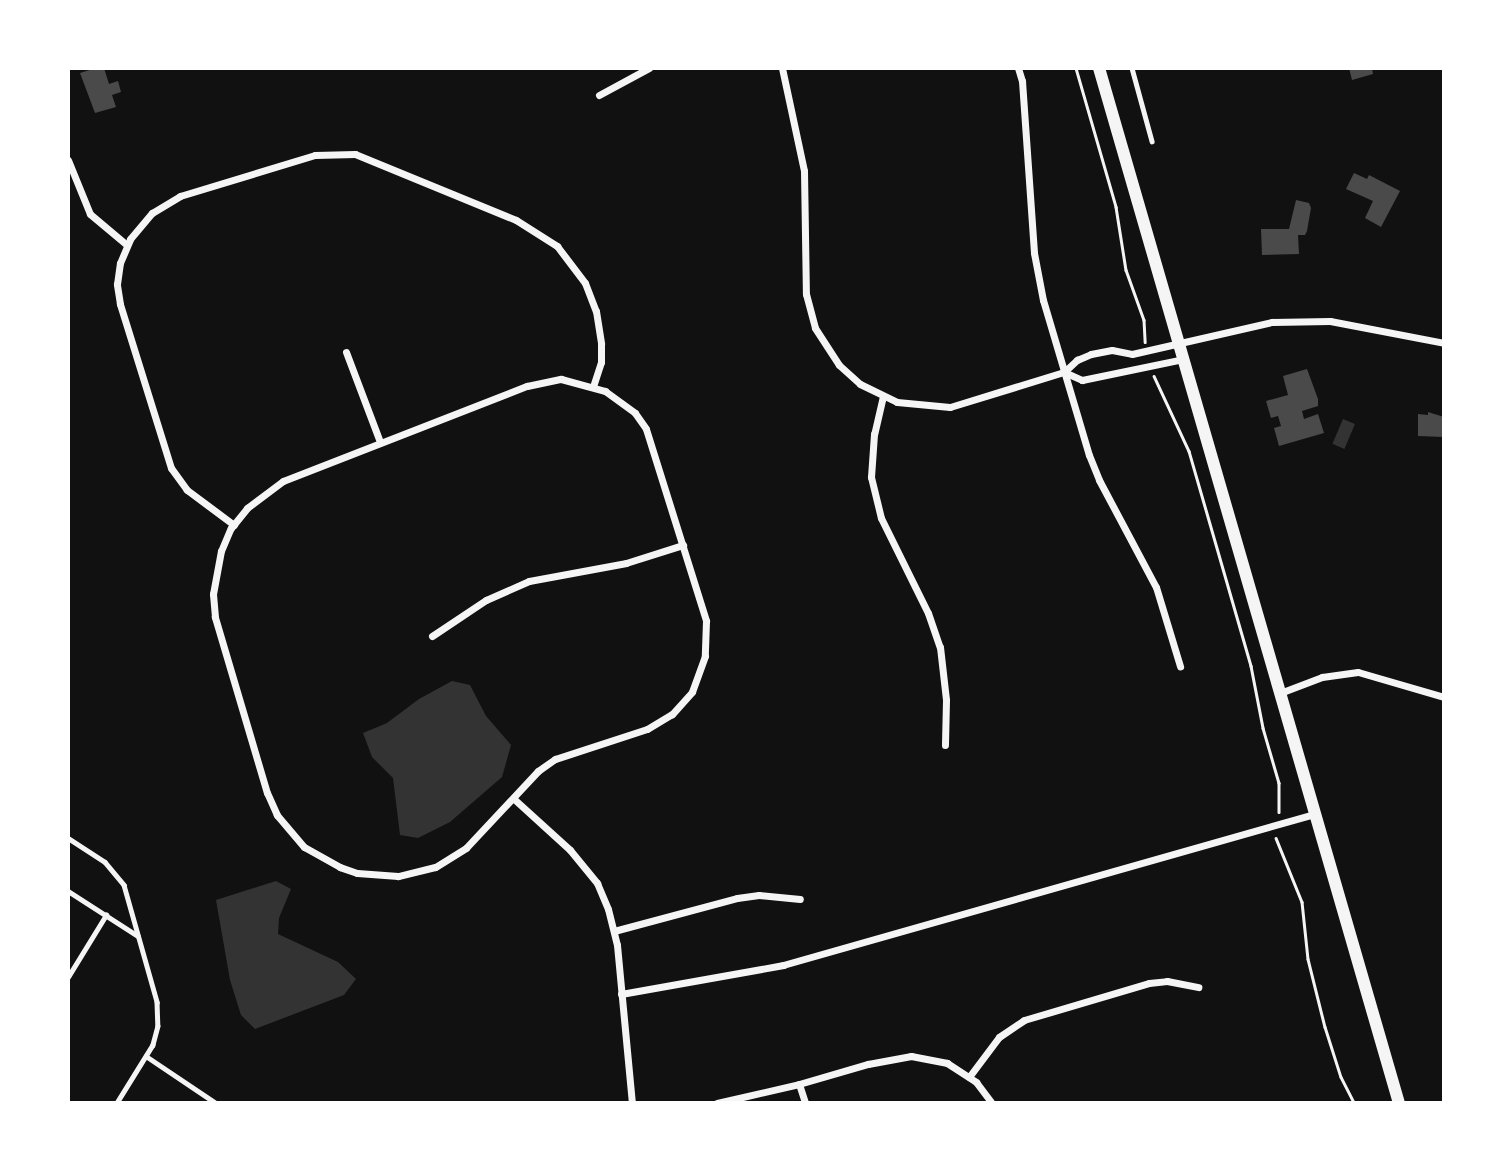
<!DOCTYPE html>
<style>
body{margin:0}
#map{position:relative;width:1512px;height:1171px;overflow:hidden;background:#111;font-family:Rubik,sans-serif}
div>[style]{position:absolute}
[style*='--x']{left:calc(var(--x)*1px);top:calc(var(--y)*1px);width:calc(var(--w)*1px);rotate:calc(var(--a)*1deg)}
.water>*{inset:0;background:#333;transform-origin:0 0}
.building>*{inset:0;background:#4a4a4a}
.path>*{height:2.5px;margin:-1.25px;padding:0 1.25px;transform-origin:1.25px;border-radius:1.25px;background:#f5f5f5}
.service>*{height:4.5px;margin:-2.25px;padding:0 2.25px;transform-origin:2.25px;border-radius:2.25px;background:#f5f5f5}
.minor>*{height:7px;margin:-3.5px;padding:0 3.5px;transform-origin:3.5px;border-radius:3.5px;background:#f5f5f5}
.secondary>*{height:12px;margin:-6px;padding:0 6px;transform-origin:6px;border-radius:6px;background:#f5f5f5}
span{translate:-50% -50%;white-space:nowrap;text-align:center;line-height:1.15;-webkit-text-stroke:7px #fff;paint-order:stroke}
.frame{position:absolute;inset:0;border:70px solid #fff;pointer-events:none}
</style>
<div id="map">
<div class="water">
<div style="left:1343px;top:419px;width:13px;height:27px;rotate:23deg"></div>
<div style="clip-path:polygon(452px 681px,470px 685px,486px 716px,511px 745px,502px 777px,450px 822px,418px 838px,400px 835px,393px 778px,372px 757px,363px 733px,387px 723px,419px 699px)"></div>
<div style="clip-path:polygon(276px 881px,291px 889px,279px 918px,278px 934px,338px 962px,356px 979px,344px 995px,255px 1029px,241px 1015px,230px 980px,216px 900px)"></div>
</div>
<div class="building">
<div style="clip-path:polygon(96px 68px,104px 68px,109px 84px,118px 81px,121px 92px,112px 95px,116px 107px,95px 113px,80px 73px)"></div>
<div style="clip-path:polygon(1349px 68px,1372px 68px,1373px 74px,1352px 80px)"></div>
<div style="clip-path:polygon(1354px 173px,1367px 179px,1369px 175px,1400px 191px,1381px 227px,1365px 218px,1373px 201px,1346px 189px)"></div>
<div style="clip-path:polygon(1296px 200px,1309px 203px,1311px 208px,1307px 231px,1305px 235px,1298px 235px,1299px 254px,1262px 255px,1261px 229px,1289px 229px)"></div>
<div style="clip-path:polygon(1307px 369px,1318px 399px,1318px 406px,1302px 411px,1304px 419px,1318px 414px,1324px 433px,1279px 446px,1274px 428px,1281px 426px,1278px 416px,1271px 418px,1266px 401px,1288px 395px,1283px 376px)"></div>
<div style="clip-path:polygon(1428px 412px,1444px 417px,1444px 437px,1418px 436px,1418px 414px,1428px 415px)"></div>
</div>
<div class="path">
<div style="--x:1076;--y:68;--w:145;--a:73.9"></div>
<div style="--x:1116;--y:207;--w:64;--a:81"></div>
<div style="--x:1126;--y:270;--w:53;--a:70.2"></div>
<div style="--x:1144;--y:320;--w:22;--a:87"></div>
<div style="--x:1154;--y:376;--w:83;--a:65"></div>
<div style="--x:1189;--y:451;--w:224;--a:73.9"></div>
<div style="--x:1251;--y:666;--w:63;--a:79"></div>
<div style="--x:1263;--y:728;--w:57;--a:73.8"></div>
<div style="--x:1279;--y:783;--w:29;--a:90"></div>
<div style="--x:1276;--y:838;--w:69;--a:67.9"></div>
<div style="--x:1302;--y:902;--w:57;--a:84"></div>
<div style="--x:1308;--y:959;--w:70;--a:76"></div>
<div style="--x:1325;--y:1027;--w:52;--a:72.3"></div>
<div style="--x:1341;--y:1077;--w:29;--a:63"></div>
</div>
<div class="service">
<div style="--x:1132;--y:68;--w:76;--a:74.7"></div>
<div style="--x:68;--y:838;--w:44;--a:33"></div>
<div style="--x:105;--y:862;--w:30;--a:50"></div>
<div style="--x:124;--y:885;--w:122;--a:74.2"></div>
<div style="--x:157;--y:1002;--w:24;--a:88"></div>
<div style="--x:158;--y:1026;--w:20;--a:105"></div>
<div style="--x:153;--y:1045;--w:68;--a:121.8"></div>
<div style="--x:68;--y:891;--w:83;--a:32.7"></div>
<div style="--x:68;--y:977;--w:73;--a:-58.5"></div>
<div style="--x:146;--y:1056;--w:84;--a:33.9"></div>
</div>
<div class="minor">
<div style="--x:782;--y:68;--w:105;--a:77.9"></div>
<div style="--x:804;--y:171;--w:123;--a:89.1"></div>
<div style="--x:806;--y:294;--w:35;--a:75"></div>
<div style="--x:815;--y:328;--w:44;--a:57"></div>
<div style="--x:839;--y:365;--w:28;--a:42"></div>
<div style="--x:860;--y:384;--w:41;--a:25.9"></div>
<div style="--x:897;--y:402;--w:53;--a:5.4"></div>
<div style="--x:950;--y:407;--w:119;--a:-17.1"></div>
<div style="--x:1064;--y:372;--w:18;--a:-43"></div>
<div style="--x:1077;--y:360;--w:15;--a:-23"></div>
<div style="--x:1091;--y:354;--w:21;--a:-11"></div>
<div style="--x:1112;--y:350;--w:20;--a:11"></div>
<div style="--x:1132;--y:354;--w:144;--a:-12.9"></div>
<div style="--x:1272;--y:322;--w:58;--a:-1"></div>
<div style="--x:1330;--y:321;--w:116;--a:10.9"></div>
<div style="--x:1018;--y:68;--w:14;--a:73"></div>
<div style="--x:1022;--y:81;--w:172;--a:86"></div>
<div style="--x:1034;--y:253;--w:48;--a:79.2"></div>
<div style="--x:1043;--y:300;--w:162;--a:73.5"></div>
<div style="--x:1089;--y:455;--w:27;--a:68"></div>
<div style="--x:1099;--y:480;--w:121;--a:62"></div>
<div style="--x:1156;--y:587;--w:83;--a:73.1"></div>
<div style="--x:599;--y:95;--w:57;--a:-28.4"></div>
<div style="--x:68;--y:160;--w:58;--a:67.8"></div>
<div style="--x:90;--y:214;--w:48;--a:40"></div>
<div style="--x:346;--y:352;--w:96;--a:69.3"></div>
<div style="--x:1064;--y:372;--w:20;--a:24"></div>
<div style="--x:1082;--y:380;--w:103;--a:-11.7"></div>
<div style="--x:561;--y:379;--w:46;--a:15.3"></div>
<div style="--x:605;--y:391;--w:37;--a:36"></div>
<div style="--x:635;--y:413;--w:19;--a:55"></div>
<div style="--x:646;--y:429;--w:201;--a:72.6"></div>
<div style="--x:706;--y:621;--w:35;--a:92"></div>
<div style="--x:705;--y:656;--w:38;--a:110"></div>
<div style="--x:692;--y:692;--w:30;--a:132"></div>
<div style="--x:672;--y:714;--w:29;--a:149"></div>
<div style="--x:647;--y:729;--w:97;--a:161.9"></div>
<div style="--x:555;--y:759;--w:21;--a:145"></div>
<div style="--x:538;--y:771;--w:105;--a:133.1"></div>
<div style="--x:466;--y:848;--w:36;--a:148"></div>
<div style="--x:435;--y:867;--w:38;--a:166"></div>
<div style="--x:398;--y:876;--w:41;--a:-175.8"></div>
<div style="--x:357;--y:873;--w:18;--a:-161"></div>
<div style="--x:340;--y:867;--w:41;--a:-150.9"></div>
<div style="--x:304;--y:847;--w:42;--a:-130.2"></div>
<div style="--x:277;--y:815;--w:24;--a:-114"></div>
<div style="--x:267;--y:793;--w:184;--a:-106.5"></div>
<div style="--x:215;--y:617;--w:23;--a:-95"></div>
<div style="--x:213;--y:594;--w:44;--a:-79.5"></div>
<div style="--x:221;--y:551;--w:25;--a:-67"></div>
<div style="--x:231;--y:528;--w:26;--a:-51"></div>
<div style="--x:247;--y:508;--w:45;--a:-36.9"></div>
<div style="--x:283;--y:481;--w:262;--a:-21.3"></div>
<div style="--x:527;--y:386;--w:35;--a:-12"></div>
<div style="--x:883;--y:396;--w:39;--a:103"></div>
<div style="--x:874;--y:434;--w:43;--a:94"></div>
<div style="--x:871;--y:477;--w:42;--a:76.3"></div>
<div style="--x:881;--y:518;--w:106;--a:63.7"></div>
<div style="--x:928;--y:613;--w:36;--a:71"></div>
<div style="--x:940;--y:647;--w:53;--a:83.5"></div>
<div style="--x:946;--y:700;--w:45;--a:91.3"></div>
<div style="--x:234;--y:525;--w:59;--a:-143.3"></div>
<div style="--x:187;--y:490;--w:27;--a:-126"></div>
<div style="--x:171;--y:468;--w:172;--a:-107.3"></div>
<div style="--x:120;--y:304;--w:20;--a:-99"></div>
<div style="--x:117;--y:284;--w:21;--a:-82"></div>
<div style="--x:120;--y:263;--w:26;--a:-67"></div>
<div style="--x:130;--y:239;--w:34;--a:-50"></div>
<div style="--x:152;--y:213;--w:33;--a:-31"></div>
<div style="--x:180;--y:196;--w:141;--a:-16.9"></div>
<div style="--x:315;--y:155;--w:40;--a:-1.4"></div>
<div style="--x:355;--y:154;--w:174;--a:22.3"></div>
<div style="--x:516;--y:220;--w:49;--a:32.4"></div>
<div style="--x:557;--y:246;--w:46;--a:52.9"></div>
<div style="--x:585;--y:283;--w:30;--a:69"></div>
<div style="--x:596;--y:311;--w:33;--a:81"></div>
<div style="--x:601;--y:344;--w:18;--a:90"></div>
<div style="--x:601;--y:362;--w:25;--a:108"></div>
<div style="--x:432;--y:636;--w:65;--a:-33.7"></div>
<div style="--x:486;--y:600;--w:47;--a:-23.8"></div>
<div style="--x:529;--y:581;--w:99;--a:-10.5"></div>
<div style="--x:626;--y:563;--w:60;--a:-17.5"></div>
<div style="--x:1280;--y:693;--w:45;--a:-20.9"></div>
<div style="--x:1322;--y:677;--w:36;--a:-8"></div>
<div style="--x:1358;--y:672;--w:90;--a:16.2"></div>
<div style="--x:514;--y:799;--w:76;--a:42.3"></div>
<div style="--x:570;--y:850;--w:43;--a:50.7"></div>
<div style="--x:597;--y:883;--w:28;--a:67"></div>
<div style="--x:608;--y:909;--w:37;--a:76"></div>
<div style="--x:617;--y:945;--w:159;--a:84.6"></div>
<div style="--x:614;--y:931;--w:127;--a:-15"></div>
<div style="--x:737;--y:898;--w:22;--a:-8"></div>
<div style="--x:759;--y:895;--w:41;--a:5.6"></div>
<div style="--x:621;--y:994;--w:165;--a:-10.1"></div>
<div style="--x:783;--y:965;--w:552;--a:-15.87"></div>
<div style="--x:969;--y:1077;--w:50;--a:-53.1"></div>
<div style="--x:999;--y:1037;--w:30;--a:-34"></div>
<div style="--x:1024;--y:1020;--w:130;--a:-16.5"></div>
<div style="--x:1149;--y:983;--w:18;--a:-6"></div>
<div style="--x:1167;--y:981;--w:32;--a:11"></div>
<div style="--x:799;--y:1084;--w:20;--a:72"></div>
<div style="--x:717;--y:1103;--w:84;--a:-13"></div>
<div style="--x:799;--y:1084;--w:72;--a:-16.2"></div>
<div style="--x:868;--y:1064;--w:44;--a:-10.5"></div>
<div style="--x:911;--y:1056;--w:37;--a:11"></div>
<div style="--x:947;--y:1063;--w:35;--a:33"></div>
<div style="--x:976;--y:1082;--w:26;--a:53"></div>
</div>
<div class="secondary">
<div style="--x:1099;--y:68;--w:1078;--a:73.84"></div>
</div>
<div class="frame"></div>
</div>
